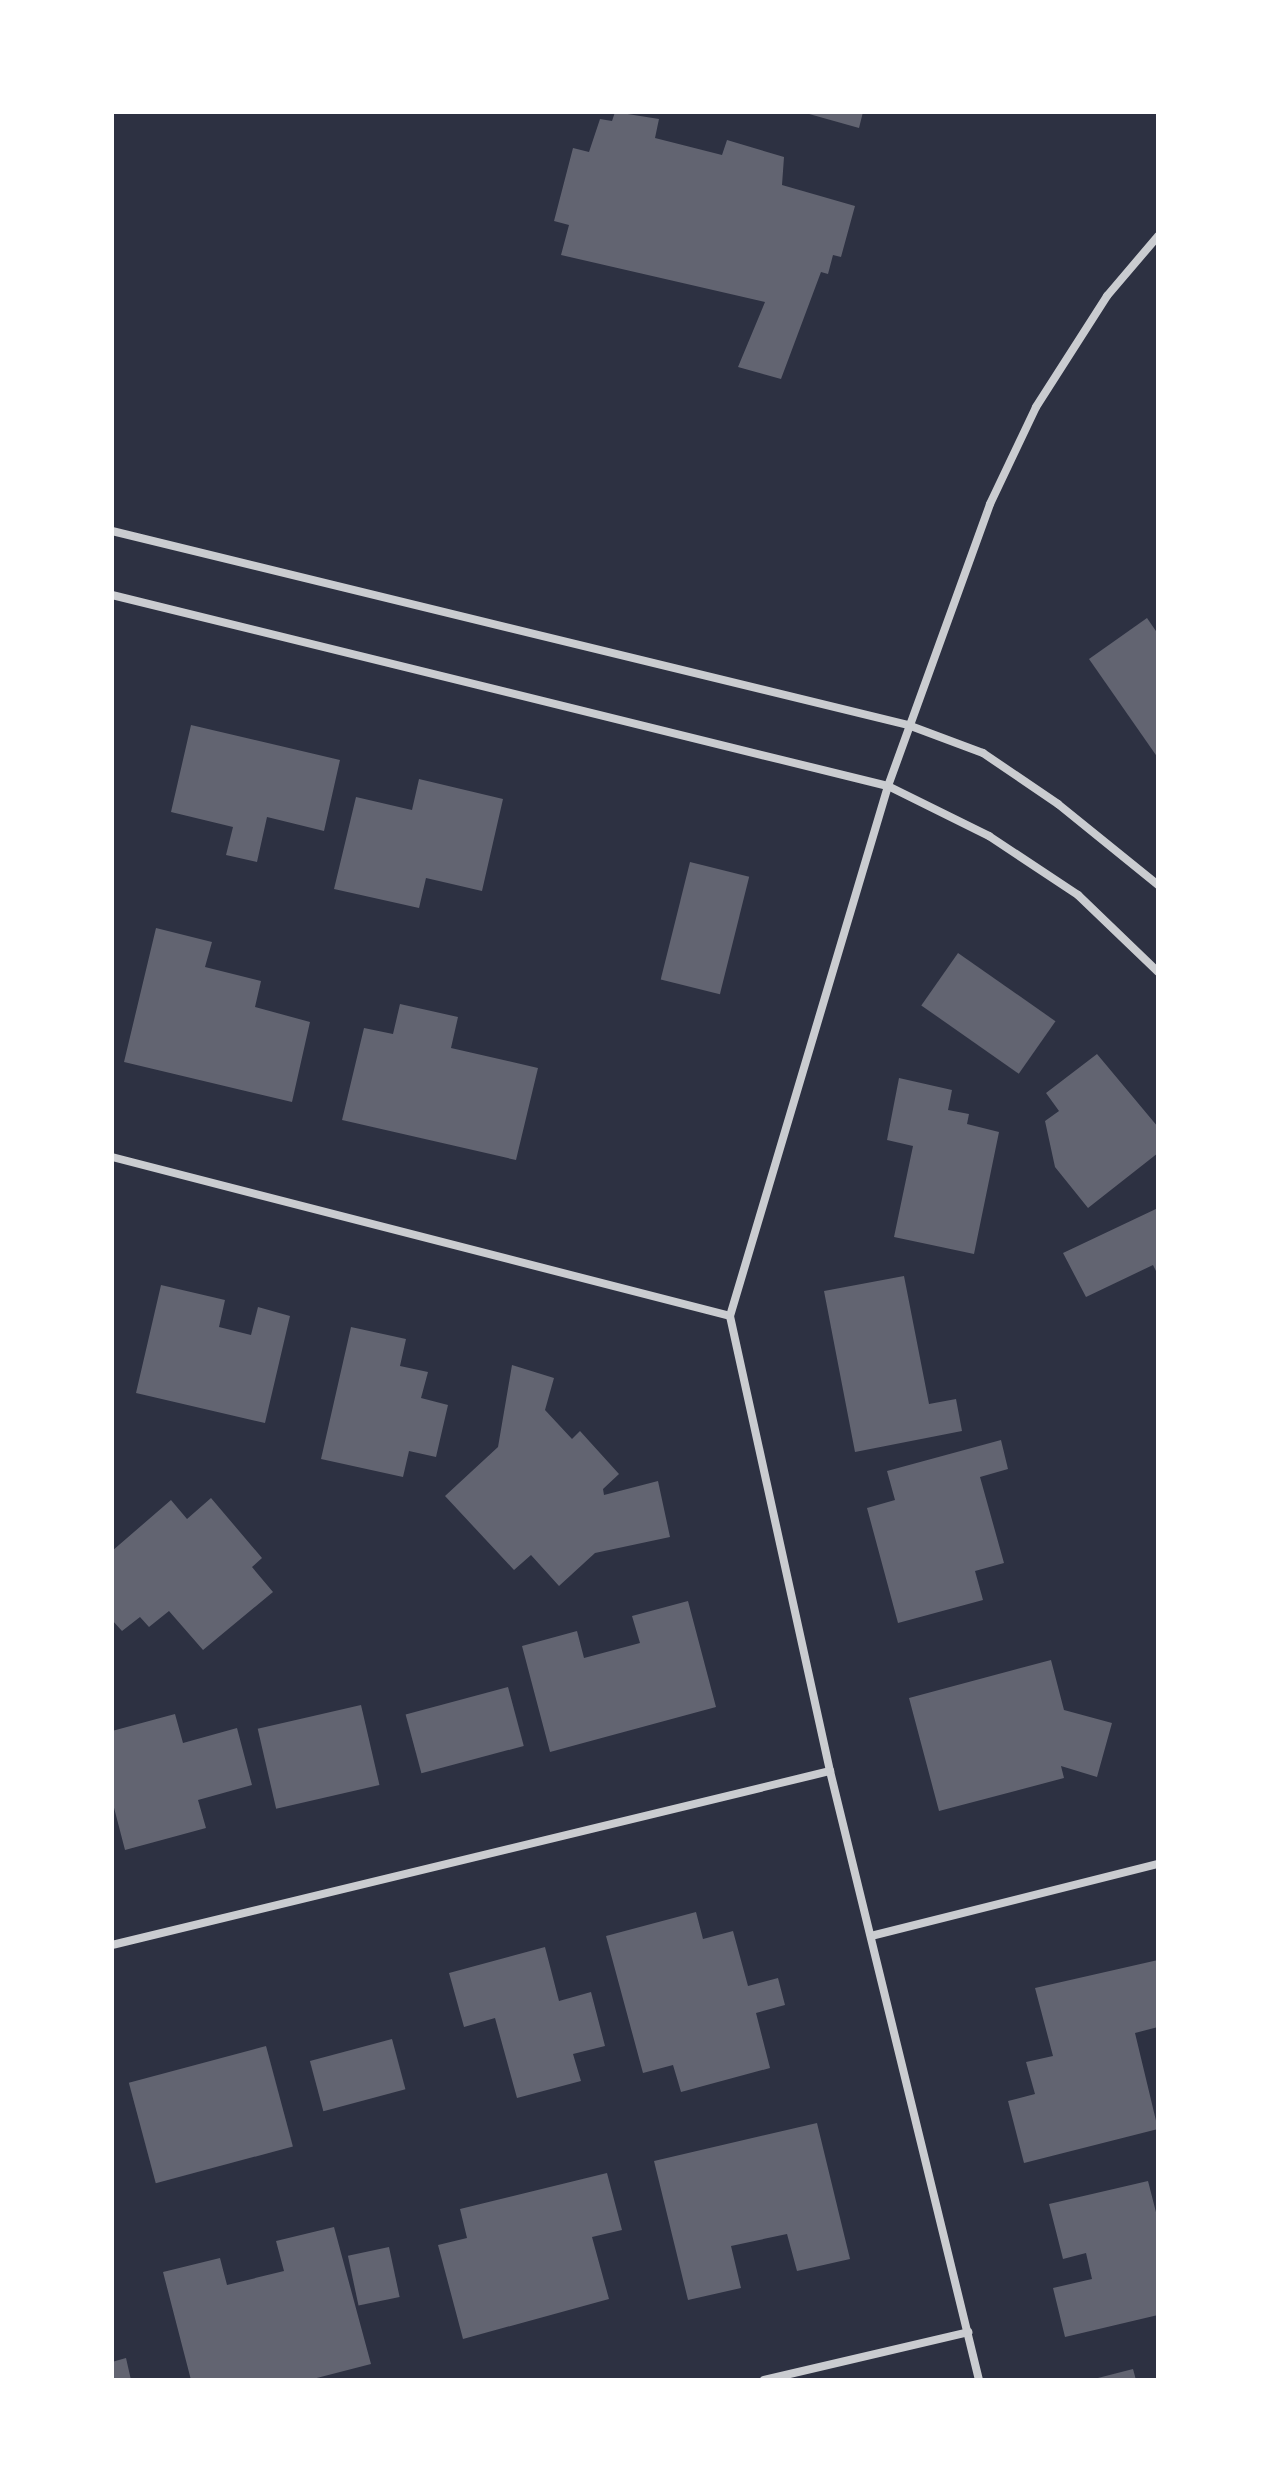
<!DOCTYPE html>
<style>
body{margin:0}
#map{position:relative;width:1270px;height:2492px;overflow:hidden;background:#2d3142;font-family:"Public Sans",sans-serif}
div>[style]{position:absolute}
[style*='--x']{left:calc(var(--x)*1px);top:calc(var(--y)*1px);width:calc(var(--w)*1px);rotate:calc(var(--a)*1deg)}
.building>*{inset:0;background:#626471;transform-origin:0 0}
.minor>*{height:8px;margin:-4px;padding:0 4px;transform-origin:4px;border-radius:4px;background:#caccd0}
span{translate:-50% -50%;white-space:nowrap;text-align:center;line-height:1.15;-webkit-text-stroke:6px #fff;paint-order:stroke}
.frame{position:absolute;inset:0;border:114px solid #fff;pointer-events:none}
</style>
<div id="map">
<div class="building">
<div style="clip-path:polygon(615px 112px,659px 119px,655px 138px,722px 155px,727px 140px,784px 157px,782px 185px,855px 206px,841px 257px,833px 255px,828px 274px,821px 272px,781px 379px,738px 367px,765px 302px,561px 255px,569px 225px,554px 221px,573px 148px,589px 152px,600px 119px,612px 121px)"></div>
<div style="clip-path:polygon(802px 112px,863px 112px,859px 128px)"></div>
<div style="clip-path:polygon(1147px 618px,1158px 634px,1158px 758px,1089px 659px)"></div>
<div style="clip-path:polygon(191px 725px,340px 760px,324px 831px,267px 817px,257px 862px,226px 855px,233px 827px,171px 812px)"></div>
<div style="clip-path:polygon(419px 779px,503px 799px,482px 891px,426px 878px,419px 908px,334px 889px,356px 797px,412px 810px)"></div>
<div style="left:690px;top:862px;width:61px;height:121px;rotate:14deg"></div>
<div style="clip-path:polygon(156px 928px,212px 942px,205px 967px,261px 981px,255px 1007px,310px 1022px,292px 1102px,124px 1062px)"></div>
<div style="left:958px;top:953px;width:119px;height:64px;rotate:35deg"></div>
<div style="clip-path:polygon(400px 1004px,458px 1017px,451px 1048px,538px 1068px,516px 1160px,342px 1120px,364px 1028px,393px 1034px)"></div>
<div style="clip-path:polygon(1097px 1054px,1158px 1127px,1158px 1153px,1088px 1208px,1055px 1167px,1045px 1121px,1059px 1111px,1046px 1093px)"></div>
<div style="clip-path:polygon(899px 1078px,952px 1090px,948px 1110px,969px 1114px,967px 1124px,999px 1132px,974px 1254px,894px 1237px,913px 1146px,887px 1140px)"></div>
<div style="clip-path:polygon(1158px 1208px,1158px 1275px,1153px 1265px,1086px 1297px,1063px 1253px)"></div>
<div style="clip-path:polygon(904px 1276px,929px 1404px,956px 1399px,962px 1431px,855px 1452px,824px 1291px)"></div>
<div style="clip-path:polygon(161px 1285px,225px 1300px,219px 1327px,251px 1335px,258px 1307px,290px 1316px,265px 1423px,136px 1393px)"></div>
<div style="clip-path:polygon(351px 1327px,406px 1339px,400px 1366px,428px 1372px,421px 1398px,448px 1405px,436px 1457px,409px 1451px,403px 1477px,321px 1459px)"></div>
<div style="clip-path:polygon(512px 1365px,554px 1378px,545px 1410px,572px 1439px,580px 1431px,619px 1474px,603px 1489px,604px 1495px,658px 1481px,670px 1537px,595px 1553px,559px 1586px,531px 1555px,514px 1570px,445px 1496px,498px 1447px)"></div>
<div style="clip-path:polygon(1001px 1440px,1008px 1469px,980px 1477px,1004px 1563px,975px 1571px,983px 1600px,898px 1623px,867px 1508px,895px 1500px,887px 1471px)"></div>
<div style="clip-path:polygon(211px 1498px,262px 1558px,252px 1567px,273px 1592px,203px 1650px,169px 1611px,149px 1627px,140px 1617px,122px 1631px,112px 1620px,112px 1551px,171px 1500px,187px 1519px)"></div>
<div style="clip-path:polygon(688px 1601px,716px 1707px,550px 1752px,522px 1646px,577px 1631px,584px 1658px,640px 1643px,632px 1616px)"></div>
<div style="clip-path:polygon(1051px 1660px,1064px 1710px,1112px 1723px,1097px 1777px,1061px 1766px,1064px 1778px,939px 1811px,909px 1698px)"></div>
<div style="left:508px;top:1687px;width:61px;height:106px;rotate:75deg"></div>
<div style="left:361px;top:1705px;width:82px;height:106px;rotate:77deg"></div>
<div style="clip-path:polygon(175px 1714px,183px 1743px,237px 1728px,252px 1785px,198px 1800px,206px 1828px,125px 1850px,112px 1800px,112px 1731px)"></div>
<div style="clip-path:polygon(696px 1912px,703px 1939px,733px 1931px,748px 1986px,778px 1978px,785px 2005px,756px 2013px,770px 2068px,681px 2092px,673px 2065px,643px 2073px,606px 1936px)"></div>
<div style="clip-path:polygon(545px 1947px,559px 2001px,591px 1992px,605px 2046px,573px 2054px,581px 2081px,517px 2098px,495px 2018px,464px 2027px,449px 1973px)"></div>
<div style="clip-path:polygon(1158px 1960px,1158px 2027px,1135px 2033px,1158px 2129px,1024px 2163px,1008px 2101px,1035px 2094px,1026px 2062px,1053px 2056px,1035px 1988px)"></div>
<div style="left:392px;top:2039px;width:52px;height:85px;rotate:75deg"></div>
<div style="left:266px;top:2046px;width:104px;height:142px;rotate:75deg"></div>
<div style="clip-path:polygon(817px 2123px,850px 2259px,797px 2271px,787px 2234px,731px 2246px,741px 2288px,688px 2300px,654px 2161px)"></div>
<div style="clip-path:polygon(607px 2173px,622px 2230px,592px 2237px,609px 2299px,463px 2339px,438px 2245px,467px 2238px,460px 2209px)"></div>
<div style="clip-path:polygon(1148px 2181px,1158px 2220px,1158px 2315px,1065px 2337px,1053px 2288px,1092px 2279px,1086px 2253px,1063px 2259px,1049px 2204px)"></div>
<div style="clip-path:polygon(334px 2227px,371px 2364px,309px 2380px,191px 2380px,163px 2272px,220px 2258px,227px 2285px,284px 2271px,276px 2241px)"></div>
<div style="left:389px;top:2247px;width:51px;height:42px;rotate:78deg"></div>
<div style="clip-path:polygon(126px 2358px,131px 2380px,112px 2380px,112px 2362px)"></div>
<div style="clip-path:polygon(1133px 2369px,1136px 2380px,1095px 2380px,1094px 2379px)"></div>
</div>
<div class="minor">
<div style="--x:112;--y:531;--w:819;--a:13.7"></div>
<div style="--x:908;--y:725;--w:80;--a:20.5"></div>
<div style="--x:983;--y:753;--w:91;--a:34.2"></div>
<div style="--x:1058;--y:804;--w:129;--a:39"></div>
<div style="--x:112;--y:595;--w:799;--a:13.83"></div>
<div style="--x:888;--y:786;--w:113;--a:26.3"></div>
<div style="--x:989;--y:836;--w:107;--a:33.5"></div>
<div style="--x:1078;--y:895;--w:111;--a:43.9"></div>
<div style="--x:112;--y:1157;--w:638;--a:14.43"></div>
<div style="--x:871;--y:1936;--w:296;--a:-14.1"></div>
<div style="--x:112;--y:1945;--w:739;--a:-13.62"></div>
<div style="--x:764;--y:2380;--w:210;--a:-13.2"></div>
<div style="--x:979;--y:2380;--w:627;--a:-103.75"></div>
<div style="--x:830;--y:1771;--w:466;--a:-102.4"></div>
<div style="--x:730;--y:1316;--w:553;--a:-73.4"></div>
<div style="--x:888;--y:786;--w:300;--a:-70.1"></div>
<div style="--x:990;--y:504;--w:107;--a:-64.6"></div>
<div style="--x:1036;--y:407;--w:132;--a:-57.4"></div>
<div style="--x:1107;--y:296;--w:79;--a:-49.6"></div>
</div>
<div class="frame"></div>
</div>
